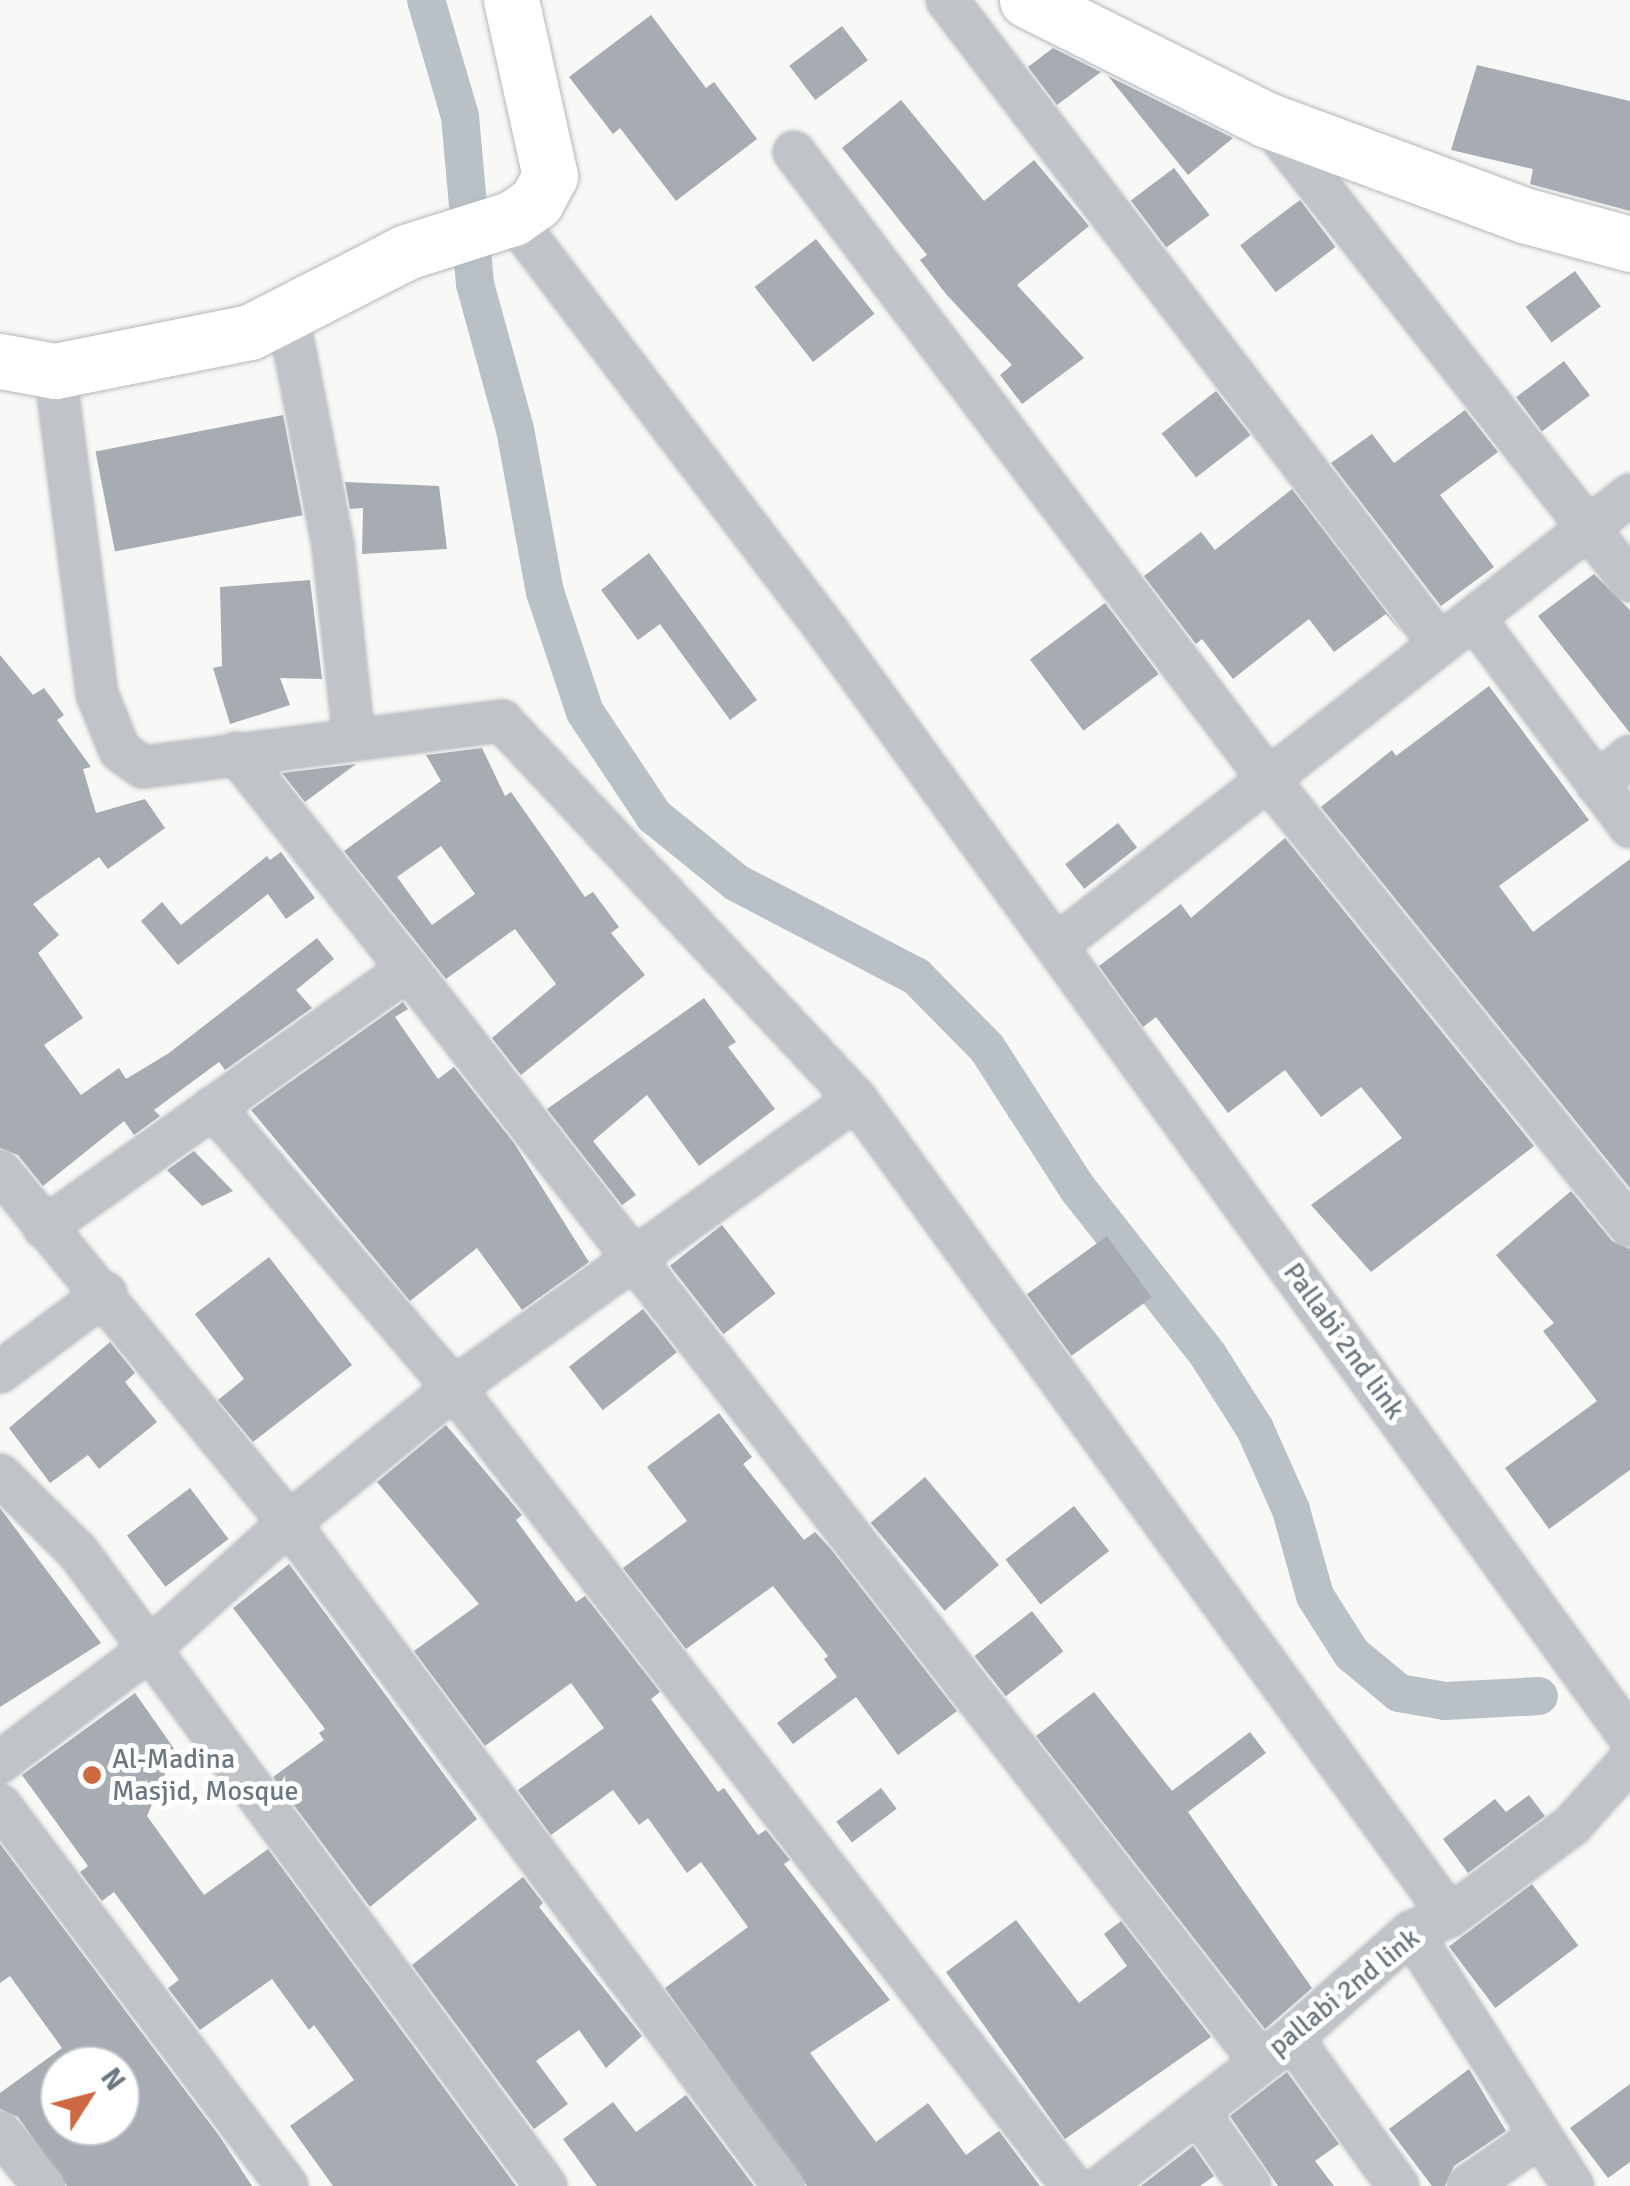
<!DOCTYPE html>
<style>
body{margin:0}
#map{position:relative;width:1630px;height:2186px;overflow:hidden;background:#f8f8f6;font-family:Signika,sans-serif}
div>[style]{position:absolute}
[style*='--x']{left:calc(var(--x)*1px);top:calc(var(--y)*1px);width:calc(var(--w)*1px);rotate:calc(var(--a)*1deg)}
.canal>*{height:38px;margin:-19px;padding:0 19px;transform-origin:19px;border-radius:19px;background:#b9c1c6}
.building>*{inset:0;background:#a6acb2;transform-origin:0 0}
.roads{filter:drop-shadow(0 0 2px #b3b7bb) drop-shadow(0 0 2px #b3b7bb)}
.street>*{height:40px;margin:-20px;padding:0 20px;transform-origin:20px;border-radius:20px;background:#c0c3c7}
.secondary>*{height:55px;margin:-27.5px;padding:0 27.5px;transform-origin:27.5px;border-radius:27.5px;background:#fff}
.dots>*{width:28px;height:28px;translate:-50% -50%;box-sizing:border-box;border:5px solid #fff;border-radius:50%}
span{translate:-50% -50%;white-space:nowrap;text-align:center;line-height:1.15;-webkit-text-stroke:10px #fff;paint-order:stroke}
.street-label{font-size:28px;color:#6b7783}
.poi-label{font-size:28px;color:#6b7783}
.left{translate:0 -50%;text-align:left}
.north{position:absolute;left:40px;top:2046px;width:100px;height:100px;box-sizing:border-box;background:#fff;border:2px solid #c4c9cd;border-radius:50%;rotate:54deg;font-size:28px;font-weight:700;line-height:40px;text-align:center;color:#6b7783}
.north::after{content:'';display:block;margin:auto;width:35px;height:45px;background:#ce6840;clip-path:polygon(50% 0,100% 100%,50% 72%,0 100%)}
</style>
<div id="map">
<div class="canal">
<div style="--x:426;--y:0;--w:121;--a:73.7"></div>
<div style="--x:460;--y:116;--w:169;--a:84.9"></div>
<div style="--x:475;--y:284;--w:150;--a:74.6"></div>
<div style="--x:515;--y:429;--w:166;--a:79.6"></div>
<div style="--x:545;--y:592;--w:126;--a:71.6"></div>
<div style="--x:585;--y:712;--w:125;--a:56.4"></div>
<div style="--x:654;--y:816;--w:107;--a:38.9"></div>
<div style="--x:737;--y:883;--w:202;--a:27.5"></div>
<div style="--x:916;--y:976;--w:101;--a:45.4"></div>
<div style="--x:987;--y:1048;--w:168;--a:57.2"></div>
<div style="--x:1078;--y:1189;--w:211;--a:51.9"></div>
<div style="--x:1208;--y:1355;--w:88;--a:57.6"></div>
<div style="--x:1255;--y:1429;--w:89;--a:66"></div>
<div style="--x:1291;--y:1510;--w:89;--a:74.4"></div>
<div style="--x:1315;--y:1596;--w:69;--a:57.5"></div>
<div style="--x:1352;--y:1654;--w:61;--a:39.7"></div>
<div style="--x:1399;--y:1693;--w:47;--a:9.9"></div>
<div style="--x:1445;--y:1701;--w:94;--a:-3"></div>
</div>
<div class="building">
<div style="clip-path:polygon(651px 15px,706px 88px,714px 82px,757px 139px,676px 201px,620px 128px,613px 134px,569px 77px)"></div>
<div style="left:842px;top:26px;width:43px;height:66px;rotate:53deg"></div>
<div style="clip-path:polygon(1053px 48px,1101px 72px,1057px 105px,1028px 67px)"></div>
<div style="clip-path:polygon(1477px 65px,1630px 101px,1630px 211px,1530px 184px,1533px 169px,1451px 150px)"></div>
<div style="clip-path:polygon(1108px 76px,1233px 138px,1188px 175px)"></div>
<div style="clip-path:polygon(901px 100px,984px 201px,1034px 160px,1089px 226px,1017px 285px,1084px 358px,1022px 404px,1000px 375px,1012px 365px,946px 294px,920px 260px,927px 255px,842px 148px)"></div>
<div style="left:1174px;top:168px;width:59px;height:54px;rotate:53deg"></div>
<div style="left:1300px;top:200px;width:59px;height:75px;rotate:53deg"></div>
<div style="left:816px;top:239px;width:95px;height:78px;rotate:52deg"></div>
<div style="left:1575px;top:271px;width:44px;height:61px;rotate:54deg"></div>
<div style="left:1564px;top:361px;width:43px;height:60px;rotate:53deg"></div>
<div style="left:1216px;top:391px;width:56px;height:69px;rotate:52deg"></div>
<div style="clip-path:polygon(1465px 410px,1498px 452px,1440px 495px,1494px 567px,1441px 606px,1331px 463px,1372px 434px,1394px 463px)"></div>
<div style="left:283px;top:415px;width:102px;height:191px;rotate:79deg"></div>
<div style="clip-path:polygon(345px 482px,439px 486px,447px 549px,362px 554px,363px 508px,350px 509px)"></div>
<div style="clip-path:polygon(1292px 489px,1403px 634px,1386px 614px,1334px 652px,1309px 619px,1233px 679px,1202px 639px,1196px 644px,1144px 576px,1201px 532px,1215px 550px)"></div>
<div style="clip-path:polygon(649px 553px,757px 700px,730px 720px,660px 624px,638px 640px,601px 590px)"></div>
<div style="clip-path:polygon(1594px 574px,1630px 610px,1630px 733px,1538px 616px)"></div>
<div style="clip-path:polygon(310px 580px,322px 679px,280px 678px,290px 705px,230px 724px,213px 668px,222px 666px,220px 587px)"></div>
<div style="left:1105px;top:603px;width:89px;height:94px;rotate:53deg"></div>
<div style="clip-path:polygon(0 655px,33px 695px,44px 688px,64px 715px,57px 720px,91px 767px,83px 769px,96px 813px,145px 799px,165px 828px,108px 869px,99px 857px,33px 904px,59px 935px,38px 953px,83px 1018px,44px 1045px,81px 1095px,119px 1068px,126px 1079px,169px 1053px,317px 938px,334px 959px,296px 990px,312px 1008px,225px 1070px,219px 1062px,154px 1110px,160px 1116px,134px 1135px,124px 1121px,43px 1186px,18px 1155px,0 1148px)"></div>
<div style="clip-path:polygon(1489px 686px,1589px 820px,1499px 886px,1533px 932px,1630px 859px,1630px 1188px,1321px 807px,1392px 750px,1396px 756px)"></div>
<div style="clip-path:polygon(evenodd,482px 748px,505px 796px,511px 792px,585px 897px,593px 892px,619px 927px,611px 933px,645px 975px,521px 1075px,492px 1038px,556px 984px,515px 929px,446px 979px,344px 851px,441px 781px,426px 755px,482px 748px,441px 846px,475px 894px,432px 925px,397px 877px,441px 846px)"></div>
<div style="clip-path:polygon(356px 764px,305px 802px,282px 773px)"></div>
<div style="left:1118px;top:823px;width:31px;height:67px;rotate:52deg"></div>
<div style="clip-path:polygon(1285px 838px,1534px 1146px,1371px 1272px,1311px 1205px,1402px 1138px,1361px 1087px,1321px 1117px,1285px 1070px,1228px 1113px,1156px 1017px,1143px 1027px,1099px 966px,1181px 904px,1191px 918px)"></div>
<div style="clip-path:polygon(281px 852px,315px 898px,286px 919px,268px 894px,178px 965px,141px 921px,162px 902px,181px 925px,267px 856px,270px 860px)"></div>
<div style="clip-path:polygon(704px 998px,736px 1042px,728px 1047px,775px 1109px,699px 1166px,647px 1095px,593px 1141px,636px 1195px,622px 1205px,547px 1109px)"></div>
<div style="clip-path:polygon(403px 1002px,408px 1009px,395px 1017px,438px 1079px,454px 1067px,514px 1143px,589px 1262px,522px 1310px,477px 1248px,410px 1301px,251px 1110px)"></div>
<div style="clip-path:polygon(194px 1151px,233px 1191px,202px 1206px,167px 1170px)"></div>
<div style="clip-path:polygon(1571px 1191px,1612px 1241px,1630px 1249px,1630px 1470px,1549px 1529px,1505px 1468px,1597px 1401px,1543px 1331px,1554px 1323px,1496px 1255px)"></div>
<div style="left:722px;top:1225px;width:87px;height:66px;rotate:52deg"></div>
<div style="left:1107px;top:1236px;width:76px;height:99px;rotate:54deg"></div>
<div style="clip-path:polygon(269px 1257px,352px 1365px,253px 1442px,218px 1400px,244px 1379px,195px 1314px)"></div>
<div style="left:643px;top:1309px;width:55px;height:94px;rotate:52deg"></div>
<div style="clip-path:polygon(110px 1342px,135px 1373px,125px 1382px,157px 1422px,99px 1469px,88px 1455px,50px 1483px,9px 1428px)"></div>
<div style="clip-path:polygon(719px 1413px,752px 1457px,743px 1464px,804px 1540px,815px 1532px,830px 1548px,957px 1711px,898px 1755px,856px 1697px,793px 1744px,777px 1723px,837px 1677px,824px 1659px,828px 1656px,773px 1586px,686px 1649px,623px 1568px,687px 1521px,647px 1467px)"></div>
<div style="clip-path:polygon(446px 1425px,522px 1515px,516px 1520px,576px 1602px,585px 1596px,660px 1692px,651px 1699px,718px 1792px,724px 1788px,758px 1835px,766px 1830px,790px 1860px,784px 1864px,890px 2000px,810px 2053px,876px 2142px,928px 2103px,966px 2155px,999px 2131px,1040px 2186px,807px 2186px,665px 1988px,748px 1927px,701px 1862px,687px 1873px,648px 1818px,639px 1825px,613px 1790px,551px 1835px,518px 1790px,604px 1728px,571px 1683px,485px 1746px,414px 1651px,479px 1604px,377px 1482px)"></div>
<div style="left:925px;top:1477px;width:115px;height:71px;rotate:50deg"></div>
<div style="left:190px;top:1488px;width:64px;height:79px;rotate:53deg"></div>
<div style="left:1074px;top:1506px;width:57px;height:87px;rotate:52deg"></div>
<div style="clip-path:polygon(0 1508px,101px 1643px,0 1707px)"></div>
<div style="clip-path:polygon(289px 1564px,477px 1819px,370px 1907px,273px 1777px,324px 1740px,319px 1733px,325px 1729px,233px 1608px)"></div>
<div style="left:1032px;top:1611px;width:51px;height:73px;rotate:52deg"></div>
<div style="clip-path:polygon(1094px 1692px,1172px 1791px,1250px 1732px,1266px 1753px,1188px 1812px,1312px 1988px,1265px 2029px,1036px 1736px)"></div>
<div style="clip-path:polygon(135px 1693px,175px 1750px,147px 1816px,204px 1895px,268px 1849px,516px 2186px,333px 2186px,290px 2126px,354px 2080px,314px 2025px,309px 2030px,272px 1979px,200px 2030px,168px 1988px,179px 1980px,114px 1892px,102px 1901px,80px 1872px,88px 1866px,22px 1775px)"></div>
<div style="left:881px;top:1788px;width:26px;height:56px;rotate:53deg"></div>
<div style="clip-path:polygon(1529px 1795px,1545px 1816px,1468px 1873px,1443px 1839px,1495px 1799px,1506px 1812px)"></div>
<div style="clip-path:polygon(evenodd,0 1844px,220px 2137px,252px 2186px,67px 2186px,18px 2117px,0 2109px,0 2093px,62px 2048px,10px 1976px,0 1983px,0 1844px,60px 2066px,120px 2066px,120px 2126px,60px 2126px,60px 2066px)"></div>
<div style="clip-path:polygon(523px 1877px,543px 1903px,539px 1907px,642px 2036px,606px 2068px,579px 2030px,536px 2061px,568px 2104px,534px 2129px,412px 1965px)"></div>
<div style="left:1532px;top:1884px;width:77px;height:104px;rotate:53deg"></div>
<div style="clip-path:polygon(1016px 1920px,1079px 2003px,1127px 1966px,1104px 1934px,1121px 1921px,1211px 2037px,1065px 2139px,946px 1972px)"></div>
<div style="clip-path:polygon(1469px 2069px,1506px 2131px,1454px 2166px,1445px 2186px,1432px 2186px,1389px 2129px)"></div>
<div style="clip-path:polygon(1287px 2072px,1339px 2144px,1315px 2161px,1334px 2186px,1278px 2186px,1230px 2116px)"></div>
<div style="clip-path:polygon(1630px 2084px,1630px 2162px,1608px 2178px,1570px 2128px)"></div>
<div style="clip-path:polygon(686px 2095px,754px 2186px,597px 2186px,563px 2139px,613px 2102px,636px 2132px)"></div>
<div style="clip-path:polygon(1193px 2146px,1214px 2176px,1200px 2186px,1141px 2186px)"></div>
</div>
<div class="roads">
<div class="street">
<div style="--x:947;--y:0;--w:810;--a:52.58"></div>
<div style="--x:1267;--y:120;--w:587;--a:51.78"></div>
<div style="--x:794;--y:152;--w:791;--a:52.91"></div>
<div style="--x:1271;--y:783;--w:570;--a:50.98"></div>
<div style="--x:513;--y:218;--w:520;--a:52.73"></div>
<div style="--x:828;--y:632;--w:1366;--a:54.05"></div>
<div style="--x:288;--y:316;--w:234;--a:78.9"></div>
<div style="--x:333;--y:546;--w:194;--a:83.8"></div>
<div style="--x:55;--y:371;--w:326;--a:82.6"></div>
<div style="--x:97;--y:694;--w:61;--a:68"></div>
<div style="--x:120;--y:751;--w:28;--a:35"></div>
<div style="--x:143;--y:767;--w:362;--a:-7.3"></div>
<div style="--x:502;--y:721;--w:518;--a:46.88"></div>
<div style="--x:856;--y:1099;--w:1010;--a:53.98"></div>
<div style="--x:1476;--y:621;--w:257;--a:53.2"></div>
<div style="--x:236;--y:753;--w:276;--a:51.5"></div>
<div style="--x:1597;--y:784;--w:43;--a:-40.3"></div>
<div style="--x:1057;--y:945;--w:729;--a:-38.14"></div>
<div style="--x:213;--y:1107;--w:370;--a:49.4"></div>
<div style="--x:454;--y:1388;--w:1009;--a:52.24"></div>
<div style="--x:0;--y:1171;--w:455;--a:50.6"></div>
<div style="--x:289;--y:1523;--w:827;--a:53.25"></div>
<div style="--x:44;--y:1228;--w:447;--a:-35.4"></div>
<div style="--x:408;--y:969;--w:1385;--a:52.04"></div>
<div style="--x:0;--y:1372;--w:132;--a:-36.7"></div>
<div style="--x:0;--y:1475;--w:110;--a:44.6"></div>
<div style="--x:78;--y:1552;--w:788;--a:53.57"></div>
<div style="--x:0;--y:1762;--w:183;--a:-37"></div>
<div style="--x:146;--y:1652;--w:193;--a:-42.1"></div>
<div style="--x:289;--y:1523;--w:213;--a:-39.3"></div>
<div style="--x:454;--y:1388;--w:495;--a:-35.7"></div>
<div style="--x:0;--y:1805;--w:477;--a:53"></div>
<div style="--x:1411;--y:1932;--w:301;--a:57.5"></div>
<div style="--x:1292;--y:2038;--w:182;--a:54.4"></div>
<div style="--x:1198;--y:2112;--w:90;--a:54.9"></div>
<div style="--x:0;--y:2132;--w:70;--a:50.8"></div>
<div style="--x:1102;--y:2186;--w:241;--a:-37.9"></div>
<div style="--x:1292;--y:2038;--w:159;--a:-41.7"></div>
<div style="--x:1411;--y:1932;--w:42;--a:-22.3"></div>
<div style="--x:1450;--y:1916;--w:152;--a:-36.7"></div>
<div style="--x:1572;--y:1825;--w:87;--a:-48.3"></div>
<div style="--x:1468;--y:2186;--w:84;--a:-34.8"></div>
</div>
<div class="secondary">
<div style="--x:1027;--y:0;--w:268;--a:26.6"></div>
<div style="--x:1267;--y:120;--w:277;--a:20.3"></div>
<div style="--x:1527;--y:216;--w:107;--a:15.2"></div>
<div style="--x:0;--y:361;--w:56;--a:10.3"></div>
<div style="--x:55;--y:371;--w:199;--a:-11.3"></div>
<div style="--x:250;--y:332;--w:175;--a:-27.1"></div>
<div style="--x:406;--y:252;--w:112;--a:-17.6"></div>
<div style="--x:513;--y:218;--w:28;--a:-35"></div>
<div style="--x:536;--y:202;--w:30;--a:-62"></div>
<div style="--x:550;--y:176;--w:180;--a:-102.5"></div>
</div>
</div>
<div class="dots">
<div style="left:92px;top:1775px;background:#ce6840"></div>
</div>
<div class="street-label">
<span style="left:1344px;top:1341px;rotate:54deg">Pallabi 2nd link</span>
<span style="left:1344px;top:1992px;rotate:-39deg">pallabi 2nd link</span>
</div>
<div class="poi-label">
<span class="left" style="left:112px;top:1775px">Al-Madina<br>Masjid, Mosque</span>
</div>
<div class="north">N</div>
</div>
